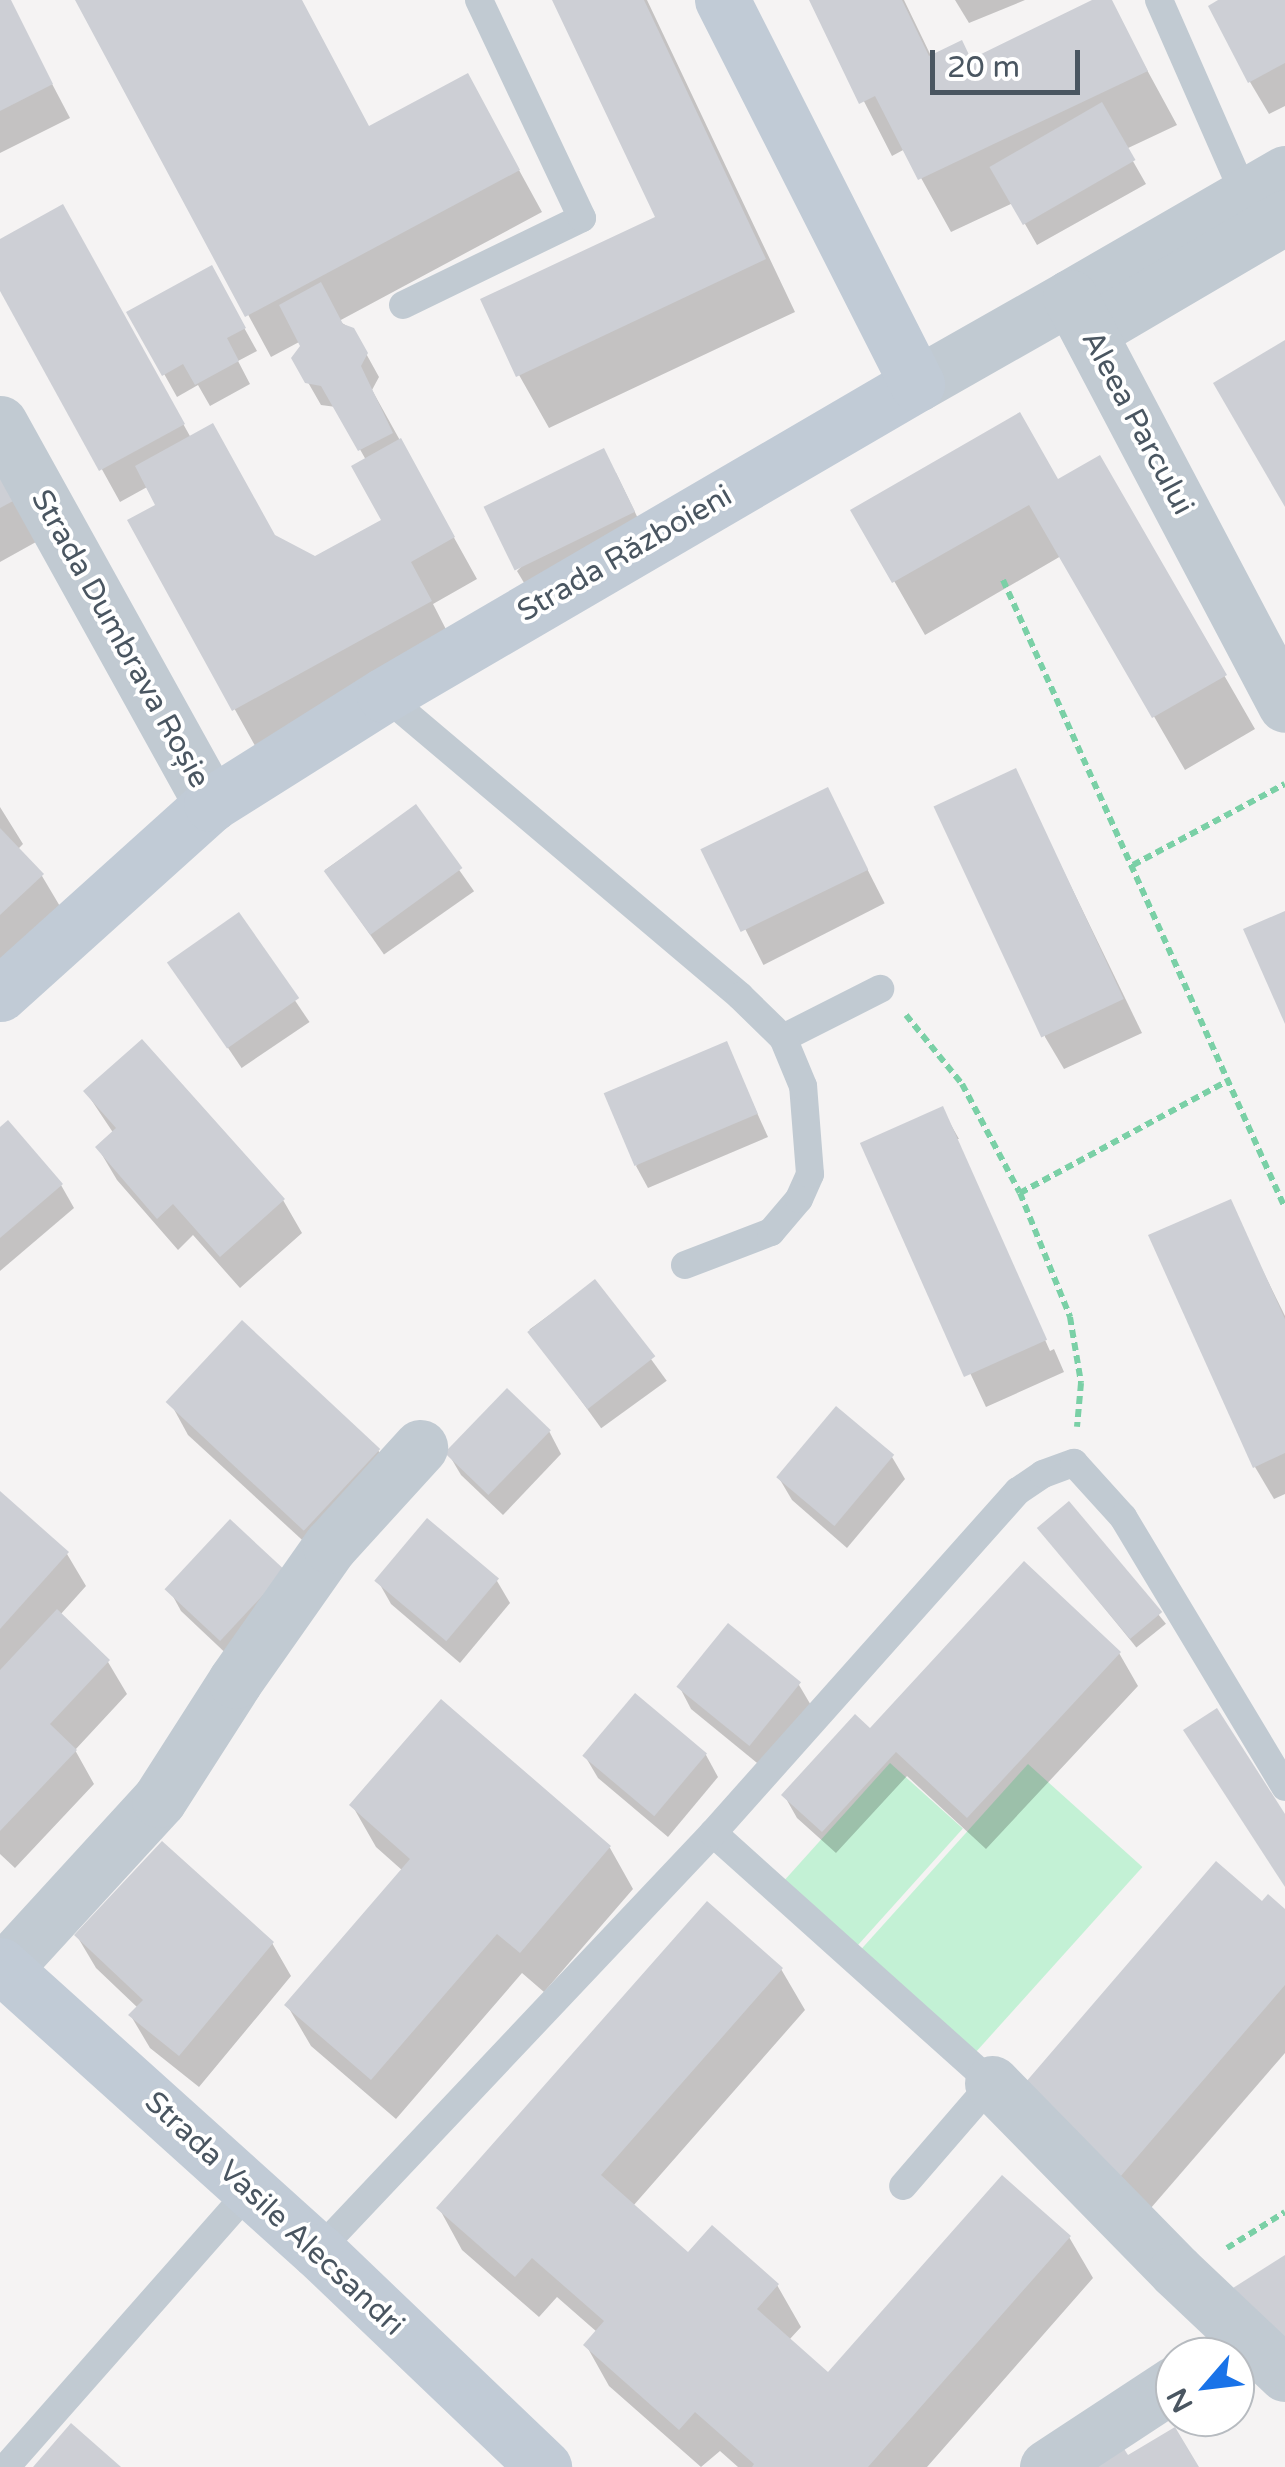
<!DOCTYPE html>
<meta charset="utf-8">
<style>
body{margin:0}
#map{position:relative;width:1285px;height:2467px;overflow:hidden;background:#f5f3f3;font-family:"Varela Round",sans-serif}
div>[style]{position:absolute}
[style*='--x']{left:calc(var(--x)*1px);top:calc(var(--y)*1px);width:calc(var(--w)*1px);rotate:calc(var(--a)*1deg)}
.green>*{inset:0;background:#c3f1d5;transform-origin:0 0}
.shadow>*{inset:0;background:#0003;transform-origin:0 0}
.building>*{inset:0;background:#cdcfd5;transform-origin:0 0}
.path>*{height:6px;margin-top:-3px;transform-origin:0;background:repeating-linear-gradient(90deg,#7ad0a6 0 8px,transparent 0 13px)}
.lane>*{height:28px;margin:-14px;padding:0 14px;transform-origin:14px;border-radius:14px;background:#c1cad2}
.street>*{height:55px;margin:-27.5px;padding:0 27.5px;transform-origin:27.5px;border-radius:27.5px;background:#c1cad2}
.secondary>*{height:55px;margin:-27.5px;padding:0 27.5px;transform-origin:27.5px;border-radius:27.5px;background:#c1cbd6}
span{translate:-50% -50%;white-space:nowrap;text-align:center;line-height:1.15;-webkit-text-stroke:8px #fff;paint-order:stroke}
.street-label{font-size:30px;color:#4a5661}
.north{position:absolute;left:1155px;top:2337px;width:100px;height:100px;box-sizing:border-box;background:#fff;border:2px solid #b7bbc0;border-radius:50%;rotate:242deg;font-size:28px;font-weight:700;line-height:40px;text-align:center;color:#4a5661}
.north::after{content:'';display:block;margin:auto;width:35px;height:45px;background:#1a73e8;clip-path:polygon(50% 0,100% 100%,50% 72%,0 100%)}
.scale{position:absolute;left:930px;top:50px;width:150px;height:45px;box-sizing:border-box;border:5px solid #4a5661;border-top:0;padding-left:12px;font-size:30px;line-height:35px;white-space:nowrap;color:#4a5661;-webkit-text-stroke:8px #fff;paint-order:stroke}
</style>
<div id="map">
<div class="green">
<div style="left:890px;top:1763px;width:98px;height:158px;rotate:42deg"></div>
<div style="left:1028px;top:1764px;width:154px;height:254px;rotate:42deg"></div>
</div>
<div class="shadow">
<div style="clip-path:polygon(0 0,8px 0,70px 118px,0 153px)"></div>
<div style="clip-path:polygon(78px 0,301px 0,369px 129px,490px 117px,542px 212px,339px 321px,353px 330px,379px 377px,372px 390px,477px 579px,433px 604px,453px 643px,258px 751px,130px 521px,159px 506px,149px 486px,120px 502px,0 285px,0 242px,81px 240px,191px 438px,275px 538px,315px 559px,384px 521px,366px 460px,336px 407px,321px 405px,294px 358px,303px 346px,301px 341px,271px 357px)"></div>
<div style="clip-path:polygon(555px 0,647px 0,795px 312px,549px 428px,519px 375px,658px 218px)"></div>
<div style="clip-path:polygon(812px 0,904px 0,932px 58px,972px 62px,1098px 0,1109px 0,1177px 125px,1126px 149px,1146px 184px,1037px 245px,1013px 203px,951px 232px,905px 149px,892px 156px)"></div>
<div style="clip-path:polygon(955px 0,1025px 0,969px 23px)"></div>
<div style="clip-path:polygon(1224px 0,1285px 0,1285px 106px,1269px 114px,1250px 82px)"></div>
<div style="clip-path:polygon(211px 268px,257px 351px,238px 361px,250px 384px,210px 406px,198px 385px,177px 397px,130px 313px)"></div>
<div style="clip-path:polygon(1099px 458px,1255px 729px,1185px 770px,1061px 556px,925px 635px,854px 511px,1058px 482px)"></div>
<div style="clip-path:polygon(616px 473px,646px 535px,530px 593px,517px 571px)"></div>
<div style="clip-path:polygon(0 476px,36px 542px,0 562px)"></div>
<div style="clip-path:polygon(1015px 771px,1142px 1033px,1064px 1069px,1045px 1037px)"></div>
<div style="left:827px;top:790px;width:127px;height:136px;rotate:63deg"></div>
<div style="clip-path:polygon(0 807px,23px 844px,17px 850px,42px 876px,61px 908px,0 965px)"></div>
<div style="left:415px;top:807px;width:103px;height:110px;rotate:55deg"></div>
<div style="left:238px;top:916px;width:128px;height:82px;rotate:56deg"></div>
<div style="clip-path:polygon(726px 1044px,768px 1137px,648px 1188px,636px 1166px)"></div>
<div style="clip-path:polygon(86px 1092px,283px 1200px,302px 1233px,240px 1288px,193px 1235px,178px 1250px,117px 1180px,98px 1148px,114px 1134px)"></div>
<div style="clip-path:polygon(942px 1109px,959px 1139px,955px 1139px,1050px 1351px,1054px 1349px,1064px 1372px,986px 1407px,863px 1144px)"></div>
<div style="clip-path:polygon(0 1130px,61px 1185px,74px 1208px,0 1271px)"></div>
<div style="clip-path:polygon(1229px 1202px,1285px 1316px,1285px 1494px,1274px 1499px,1255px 1467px)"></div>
<div style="left:595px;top:1282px;width:122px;height:81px;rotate:54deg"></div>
<div style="clip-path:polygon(170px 1402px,378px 1450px,397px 1483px,325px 1561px,188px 1435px)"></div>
<div style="clip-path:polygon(549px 1431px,561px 1454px,503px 1515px,461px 1475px,448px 1453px)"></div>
<div style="clip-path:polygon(892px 1457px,905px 1479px,847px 1548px,792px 1500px,779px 1478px)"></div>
<div style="clip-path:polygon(0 1494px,67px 1554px,86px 1586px,60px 1615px,108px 1662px,127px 1694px,75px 1750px,94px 1784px,15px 1868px,0 1854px)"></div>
<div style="left:1069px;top:1504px;width:154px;height:38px;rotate:51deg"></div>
<div style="clip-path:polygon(283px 1572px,234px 1661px,181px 1611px,169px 1589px)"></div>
<div style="clip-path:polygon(378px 1581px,497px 1581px,510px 1603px,460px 1663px,391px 1604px)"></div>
<div style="clip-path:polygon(1119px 1653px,1138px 1686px,986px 1849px,907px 1776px,836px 1853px,797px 1818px,784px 1795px,877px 1738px)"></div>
<div style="clip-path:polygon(799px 1685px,812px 1707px,762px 1767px,691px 1709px,679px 1686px)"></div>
<div style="clip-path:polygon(636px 1697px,706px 1755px,718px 1777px,668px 1837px,598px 1778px,585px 1756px)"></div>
<div style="clip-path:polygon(441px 1702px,610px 1848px,633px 1889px,544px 1992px,522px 1973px,396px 2119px,311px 2046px,287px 2005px,403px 1871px,376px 1847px,352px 1805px)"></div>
<div style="clip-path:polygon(1262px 1904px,1285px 1912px,1285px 2053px,1144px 2216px,1046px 2131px)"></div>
<div style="clip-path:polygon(77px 1936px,272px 1943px,291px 1976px,199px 2087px,150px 2048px,131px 2016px,138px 2008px,96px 1968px)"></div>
<div style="clip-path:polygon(781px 1969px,805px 2010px,633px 2206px,689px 2256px,777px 2285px,801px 2327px,789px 2340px,828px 2376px,1069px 2237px,1093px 2278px,927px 2467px,738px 2467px,720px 2451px,701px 2467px,609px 2386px,586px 2345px,597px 2332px,557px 2297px,539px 2317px,462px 2250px,439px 2208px)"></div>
</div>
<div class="building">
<div style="clip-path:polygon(0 0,11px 0,53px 84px,0 111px)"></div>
<div style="clip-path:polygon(75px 0,302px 0,369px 126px,468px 73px,520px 170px,245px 317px)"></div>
<div style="clip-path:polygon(552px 0,644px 0,766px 259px,516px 377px,480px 299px,655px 217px)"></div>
<div style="clip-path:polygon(809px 0,902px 0,929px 56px,962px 40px,971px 59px,1092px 0,1112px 0,1148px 71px,918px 180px,875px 96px,859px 104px)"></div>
<div style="clip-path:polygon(1218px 0,1285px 0,1285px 63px,1248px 83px,1208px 6px)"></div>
<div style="left:1102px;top:102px;width:67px;height:130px;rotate:60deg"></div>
<div style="clip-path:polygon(63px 204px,185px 424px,99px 471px,0 291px,0 239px)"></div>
<div style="clip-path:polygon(212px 265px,246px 328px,227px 338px,239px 361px,195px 385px,183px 364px,162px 376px,126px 312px)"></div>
<div style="clip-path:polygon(321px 282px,343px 324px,354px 328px,368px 353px,361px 366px,393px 433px,358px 451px,321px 386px,305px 383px,291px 358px,300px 346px,279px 305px)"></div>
<div style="clip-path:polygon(1285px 340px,1285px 507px,1213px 383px)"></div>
<div style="clip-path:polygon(1020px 412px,1058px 479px,1100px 455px,1227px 675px,1152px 718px,1029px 505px,892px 583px,850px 510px)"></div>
<div style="clip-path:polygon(213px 423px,275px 535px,315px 556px,381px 520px,351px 466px,401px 438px,455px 537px,411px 562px,432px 601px,232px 711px,127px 520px,155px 505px,135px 466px)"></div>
<div style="left:604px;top:448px;width:71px;height:134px;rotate:64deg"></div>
<div style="clip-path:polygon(0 473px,15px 500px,0 508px)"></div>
<div style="left:1016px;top:768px;width:255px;height:91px;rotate:65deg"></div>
<div style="left:828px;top:787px;width:92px;height:142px;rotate:64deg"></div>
<div style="left:416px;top:804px;width:79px;height:114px;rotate:54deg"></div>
<div style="clip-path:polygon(0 828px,44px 874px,0 915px)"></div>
<div style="clip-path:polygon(1285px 911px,1285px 1024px,1243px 929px)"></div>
<div style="left:239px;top:912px;width:105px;height:88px;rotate:55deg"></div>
<div style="clip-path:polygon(142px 1039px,285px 1199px,220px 1257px,173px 1204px,157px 1219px,95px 1147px,116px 1128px,83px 1091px)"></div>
<div style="left:727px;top:1041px;width:79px;height:134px;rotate:67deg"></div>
<div style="left:943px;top:1106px;width:256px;height:91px;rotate:66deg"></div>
<div style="clip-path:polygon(8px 1120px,63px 1184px,0 1238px,0 1127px)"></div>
<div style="clip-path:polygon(1231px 1199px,1285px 1319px,1285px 1453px,1253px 1468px,1148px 1235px)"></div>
<div style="left:595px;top:1279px;width:98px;height:86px;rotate:52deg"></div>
<div style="left:242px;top:1320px;width:189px;height:112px;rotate:43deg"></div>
<div style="left:507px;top:1388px;width:61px;height:90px;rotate:44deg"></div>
<div style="left:836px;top:1406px;width:76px;height:93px;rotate:40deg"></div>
<div style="clip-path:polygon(0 1491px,69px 1552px,0 1629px)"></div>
<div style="left:1069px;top:1501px;width:145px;height:42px;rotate:50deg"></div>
<div style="left:427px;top:1518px;width:94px;height:82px;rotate:40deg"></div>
<div style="left:230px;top:1519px;width:76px;height:96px;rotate:43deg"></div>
<div style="clip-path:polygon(1024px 1561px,1121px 1652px,967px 1818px,896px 1752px,822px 1832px,781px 1795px,855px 1714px,870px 1728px)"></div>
<div style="clip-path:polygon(57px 1609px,110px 1660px,50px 1724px,77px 1750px,0 1831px,0 1670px)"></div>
<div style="left:728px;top:1623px;width:94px;height:82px;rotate:39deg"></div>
<div style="left:635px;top:1693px;width:94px;height:82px;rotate:40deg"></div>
<div style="clip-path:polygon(441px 1699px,611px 1846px,520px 1953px,497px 1934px,371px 2080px,284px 2005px,410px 1859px,349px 1805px)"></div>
<div style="clip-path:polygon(1217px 1708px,1285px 1814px,1285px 1887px,1183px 1730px)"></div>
<div style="clip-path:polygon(162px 1841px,274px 1942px,179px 2056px,128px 2015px,143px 2000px,74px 1935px)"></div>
<div style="clip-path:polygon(1216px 1861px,1262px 1901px,1268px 1894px,1285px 1909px,1285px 1985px,1120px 2177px,1019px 2090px)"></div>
<div style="clip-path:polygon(707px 1901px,783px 1968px,601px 2175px,688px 2252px,712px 2225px,779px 2284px,757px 2309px,828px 2372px,1002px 2175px,1071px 2236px,868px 2467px,752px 2467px,754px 2464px,695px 2412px,679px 2430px,583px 2345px,604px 2321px,532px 2258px,515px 2277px,436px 2208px)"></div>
<div style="clip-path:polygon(1285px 2255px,1285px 2369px,1233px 2288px)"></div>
<div style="clip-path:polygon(71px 2423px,121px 2467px,33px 2467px)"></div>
<div style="clip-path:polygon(1175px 2427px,1199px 2467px,1069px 2467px,1117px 2438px,1128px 2455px)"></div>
</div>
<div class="path">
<div style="--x:1003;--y:580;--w:688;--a:65.82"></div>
<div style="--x:1133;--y:865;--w:172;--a:-28.1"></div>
<div style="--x:906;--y:1015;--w:89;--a:50.9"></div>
<div style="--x:962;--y:1084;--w:123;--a:62"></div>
<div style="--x:1020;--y:1193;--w:134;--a:68"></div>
<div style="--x:1070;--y:1317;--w:67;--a:80.5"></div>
<div style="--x:1081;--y:1383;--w:44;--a:95.2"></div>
<div style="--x:1020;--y:1193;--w:238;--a:-28.4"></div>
<div style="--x:1227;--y:2248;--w:68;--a:-31.8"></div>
</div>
<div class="lane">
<div style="--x:1159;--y:0;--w:224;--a:66.3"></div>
<div style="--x:403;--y:305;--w:199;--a:-25.9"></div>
<div style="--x:582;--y:218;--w:241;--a:-115.3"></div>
<div style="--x:384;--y:695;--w:466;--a:40.2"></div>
<div style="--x:740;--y:996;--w:60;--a:44.3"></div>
<div style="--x:783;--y:1038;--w:109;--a:-26.8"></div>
<div style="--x:685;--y:1265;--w:92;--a:-21"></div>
<div style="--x:771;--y:1232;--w:43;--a:-49.7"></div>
<div style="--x:799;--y:1199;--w:27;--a:-66"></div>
<div style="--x:810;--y:1174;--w:88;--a:-94.5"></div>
<div style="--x:803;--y:1086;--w:52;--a:-112.6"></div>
<div style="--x:713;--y:1833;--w:375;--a:41.9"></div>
<div style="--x:992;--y:2083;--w:136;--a:130.8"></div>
<div style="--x:318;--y:2251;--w:575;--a:-46.62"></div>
<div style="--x:713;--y:1833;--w:458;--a:-48.3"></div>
<div style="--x:1018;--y:1491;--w:30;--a:-34"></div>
<div style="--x:1043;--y:1474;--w:33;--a:-20"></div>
<div style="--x:1074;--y:1463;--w:73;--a:47.8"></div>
<div style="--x:1123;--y:1517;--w:315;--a:59"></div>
<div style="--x:6;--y:2467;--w:369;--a:-48.6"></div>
</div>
<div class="street">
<div style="--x:1070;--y:297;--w:248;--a:-30"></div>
<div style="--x:1089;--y:332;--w:227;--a:-30.4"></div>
<div style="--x:917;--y:384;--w:176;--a:-29.6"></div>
<div style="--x:1070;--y:297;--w:461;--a:62.2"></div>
<div style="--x:0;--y:423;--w:436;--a:61"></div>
<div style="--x:4;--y:1969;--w:229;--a:-47.5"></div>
<div style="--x:159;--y:1800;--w:141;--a:-57.4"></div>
<div style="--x:235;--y:1681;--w:165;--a:-54.9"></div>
<div style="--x:330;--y:1546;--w:134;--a:-47.7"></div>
<div style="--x:992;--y:2083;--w:263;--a:45.6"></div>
<div style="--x:1176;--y:2271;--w:150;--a:43.4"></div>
<div style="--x:1047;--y:2467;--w:153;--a:-33.3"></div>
</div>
<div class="secondary">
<div style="--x:0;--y:994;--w:284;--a:-42"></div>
<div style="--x:211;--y:804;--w:204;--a:-32.2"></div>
<div style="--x:384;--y:695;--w:617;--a:-30.26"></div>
<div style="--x:917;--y:384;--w:431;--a:-116.9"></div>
<div style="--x:0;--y:1965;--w:428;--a:42"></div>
<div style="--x:318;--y:2251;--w:313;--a:43.7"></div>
</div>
<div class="street-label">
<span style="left:1137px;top:423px;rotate:62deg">Aleea Parcului</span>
<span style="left:625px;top:554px;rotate:-30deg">Strada Războieni</span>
<span style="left:120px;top:639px;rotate:61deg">Strada Dumbrava Roșie</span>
<span style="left:274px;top:2214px;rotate:43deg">Strada Vasile Alecsandri</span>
</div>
<div class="north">N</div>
<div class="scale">20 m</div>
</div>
